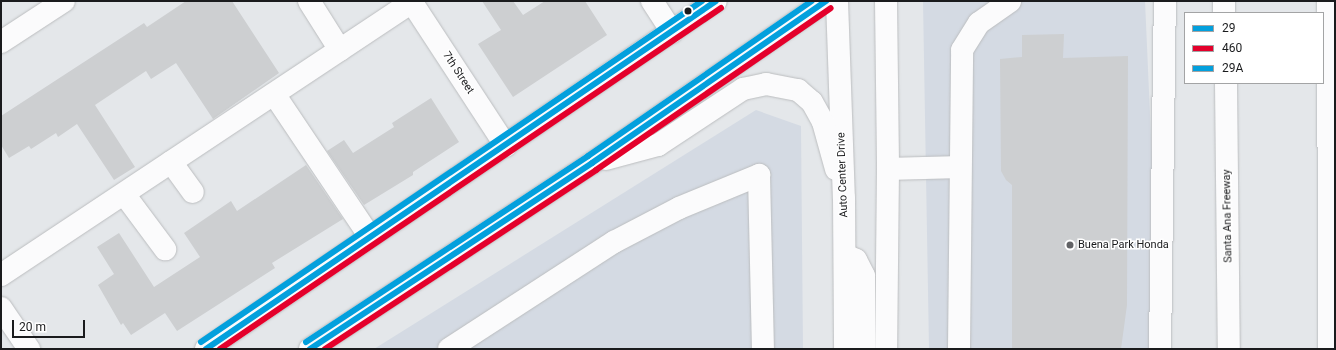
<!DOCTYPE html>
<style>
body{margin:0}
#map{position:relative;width:1336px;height:350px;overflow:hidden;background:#e4e7ea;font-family:Roboto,sans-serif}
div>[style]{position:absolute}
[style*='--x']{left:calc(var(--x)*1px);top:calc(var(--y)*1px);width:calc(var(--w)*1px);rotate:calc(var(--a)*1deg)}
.built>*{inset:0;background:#d4dae3}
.building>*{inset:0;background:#cdcfd1}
.roads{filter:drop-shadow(0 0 1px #bbbdbf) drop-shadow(0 0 1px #bbbdbf)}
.minor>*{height:22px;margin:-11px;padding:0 11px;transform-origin:11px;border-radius:11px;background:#fbfbfc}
.major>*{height:22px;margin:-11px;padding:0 11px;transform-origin:11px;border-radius:11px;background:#fbfbfc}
.highway>*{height:22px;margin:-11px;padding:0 11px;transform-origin:11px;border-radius:11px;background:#fbfbfc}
.bus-1>*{height:6px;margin:-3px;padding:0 3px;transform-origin:3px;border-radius:3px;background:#03a0dd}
.bus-2>*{height:6px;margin:-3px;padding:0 3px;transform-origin:3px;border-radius:3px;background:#e4002b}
.bus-3>*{height:6px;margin:-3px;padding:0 3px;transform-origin:3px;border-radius:3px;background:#03a0dd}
.dots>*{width:11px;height:11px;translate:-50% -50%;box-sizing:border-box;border:2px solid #fff;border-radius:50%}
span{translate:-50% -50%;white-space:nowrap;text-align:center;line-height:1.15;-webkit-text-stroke:3px #fff;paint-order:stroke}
.street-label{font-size:11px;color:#1a1b1d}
.poi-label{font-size:11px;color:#1a1b1d}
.left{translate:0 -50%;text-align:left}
.frame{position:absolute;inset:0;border:2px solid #1a1b1d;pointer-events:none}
.legend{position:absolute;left:1184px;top:12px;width:140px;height:72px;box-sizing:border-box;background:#fff;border:1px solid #a3a4a5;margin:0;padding:5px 7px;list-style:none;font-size:12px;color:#1a1b1d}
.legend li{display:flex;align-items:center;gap:8px;height:20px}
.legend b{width:20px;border:1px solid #a3a4a5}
.scale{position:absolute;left:12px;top:320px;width:73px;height:18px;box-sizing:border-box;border:2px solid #1a1b1d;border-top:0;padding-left:5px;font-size:12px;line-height:14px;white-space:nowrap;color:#1a1b1d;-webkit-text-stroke:3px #fff;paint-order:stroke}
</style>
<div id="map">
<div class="built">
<div style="clip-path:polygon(923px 1px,1145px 1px,1159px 318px,1151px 349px,929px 349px)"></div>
<div style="clip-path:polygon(756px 110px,801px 126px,803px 349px,374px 349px)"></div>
</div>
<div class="building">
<div style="clip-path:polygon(186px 1px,232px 1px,279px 73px,213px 119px,176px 63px,151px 79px,146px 71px,95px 105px,135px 167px,114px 180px,77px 124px,58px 137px,56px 133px,31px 149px,29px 146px,9px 158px,1px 145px,1px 116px,144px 23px,147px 27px)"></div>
<div style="clip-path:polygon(482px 1px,513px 1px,523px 15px,545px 1px,585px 1px,607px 35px,513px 97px,478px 44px,501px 30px)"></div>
<div style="clip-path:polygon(1064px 34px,1063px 58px,1128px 56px,1127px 305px,1121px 349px,1012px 349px,1012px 185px,1006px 180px,1001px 171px,1000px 59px,1022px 57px,1022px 35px)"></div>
<div style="clip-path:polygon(431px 98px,459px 142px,413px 172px,413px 175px,364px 205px,327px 151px,344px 140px,353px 153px,394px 127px,392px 123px)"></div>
<div style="clip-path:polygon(306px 165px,343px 219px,272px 263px,275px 268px,177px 331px,165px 313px,131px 335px,123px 323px,121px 325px,98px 285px,114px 274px,97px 247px,119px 233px,154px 287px,200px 257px,184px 233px,231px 201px,237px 211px)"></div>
</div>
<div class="roads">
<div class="minor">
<div style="--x:309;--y:1;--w:58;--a:57.7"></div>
<div style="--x:411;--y:1;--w:173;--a:56.8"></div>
<div style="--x:652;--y:1;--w:37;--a:57"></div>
<div style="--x:1;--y:42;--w:75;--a:-33.1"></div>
<div style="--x:274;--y:94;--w:172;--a:56.1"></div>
<div style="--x:171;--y:162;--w:37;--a:54"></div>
<div style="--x:888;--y:169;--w:72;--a:-1.6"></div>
<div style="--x:124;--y:194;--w:69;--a:53.3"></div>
<div style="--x:1;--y:275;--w:496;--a:-33.6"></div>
<div style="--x:449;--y:349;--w:197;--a:-33"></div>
<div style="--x:614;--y:242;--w:73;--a:-27.6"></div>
<div style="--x:679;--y:208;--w:87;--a:-22.4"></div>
<div style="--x:759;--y:175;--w:174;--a:88.7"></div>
<div style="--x:959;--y:349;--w:299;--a:-89.4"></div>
<div style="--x:962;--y:50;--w:32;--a:-58"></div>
<div style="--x:979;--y:23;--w:38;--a:-35"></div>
</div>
<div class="major">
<div style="--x:837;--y:1;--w:197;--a:88"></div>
<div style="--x:844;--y:198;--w:151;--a:89.6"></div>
<div style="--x:886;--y:1;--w:168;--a:89.3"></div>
<div style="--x:888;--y:169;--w:180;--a:90.6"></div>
<div style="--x:606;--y:159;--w:54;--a:-15.1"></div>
<div style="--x:658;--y:145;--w:102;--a:-33.4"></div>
<div style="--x:743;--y:89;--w:24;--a:-12"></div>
<div style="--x:766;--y:84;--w:33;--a:11"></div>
<div style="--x:798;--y:90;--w:18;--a:41"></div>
<div style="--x:812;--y:102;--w:23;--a:61"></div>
<div style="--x:823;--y:122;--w:49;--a:74.5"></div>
<div style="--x:845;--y:255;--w:12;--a:24"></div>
<div style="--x:856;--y:260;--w:18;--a:63"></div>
<div style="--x:864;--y:276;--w:73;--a:90"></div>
<div style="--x:1;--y:308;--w:50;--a:55.7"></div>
<div style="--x:206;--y:349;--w:617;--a:-34.31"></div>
<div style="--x:310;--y:349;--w:338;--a:-33.4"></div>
<div style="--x:592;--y:163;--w:285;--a:-34.7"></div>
</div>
<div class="highway">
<div style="--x:1224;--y:1;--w:12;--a:90"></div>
<div style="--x:1328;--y:1;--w:348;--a:89.8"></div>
<div style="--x:1226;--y:83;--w:266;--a:89.4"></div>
<div style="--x:1160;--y:349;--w:348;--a:-89.2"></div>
</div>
</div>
<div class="bus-1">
<div style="--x:206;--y:349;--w:617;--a:-34.31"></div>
<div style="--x:310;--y:349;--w:338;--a:-33.4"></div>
<div style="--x:592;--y:163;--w:285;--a:-34.7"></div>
</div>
<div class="bus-2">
<div style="--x:220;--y:349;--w:606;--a:-34.24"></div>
<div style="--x:325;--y:349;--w:325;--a:-33.4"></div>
<div style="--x:596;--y:170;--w:285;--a:-34.6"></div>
</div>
<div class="bus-3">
<div style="--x:201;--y:342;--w:606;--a:-34.24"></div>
<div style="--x:306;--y:342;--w:338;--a:-33.4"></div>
<div style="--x:588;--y:156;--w:272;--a:-34.7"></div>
</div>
<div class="dots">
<div style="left:688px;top:11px;background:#1a1b1d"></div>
<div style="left:1070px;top:245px;background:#616265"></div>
</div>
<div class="street-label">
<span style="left:458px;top:73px;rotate:57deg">7th Street</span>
<span style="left:843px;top:175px;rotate:-92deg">Auto Center Drive</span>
<span style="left:1228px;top:216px;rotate:-91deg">Santa Ana Freeway</span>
</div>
<div class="poi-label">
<span class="left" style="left:1078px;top:245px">Buena Park Honda</span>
</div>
<div class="frame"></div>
<ul class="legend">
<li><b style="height:5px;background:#03a0dd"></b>29</li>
<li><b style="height:5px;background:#e4002b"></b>460</li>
<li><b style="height:5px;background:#03a0dd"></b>29A</li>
</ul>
<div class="scale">20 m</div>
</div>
